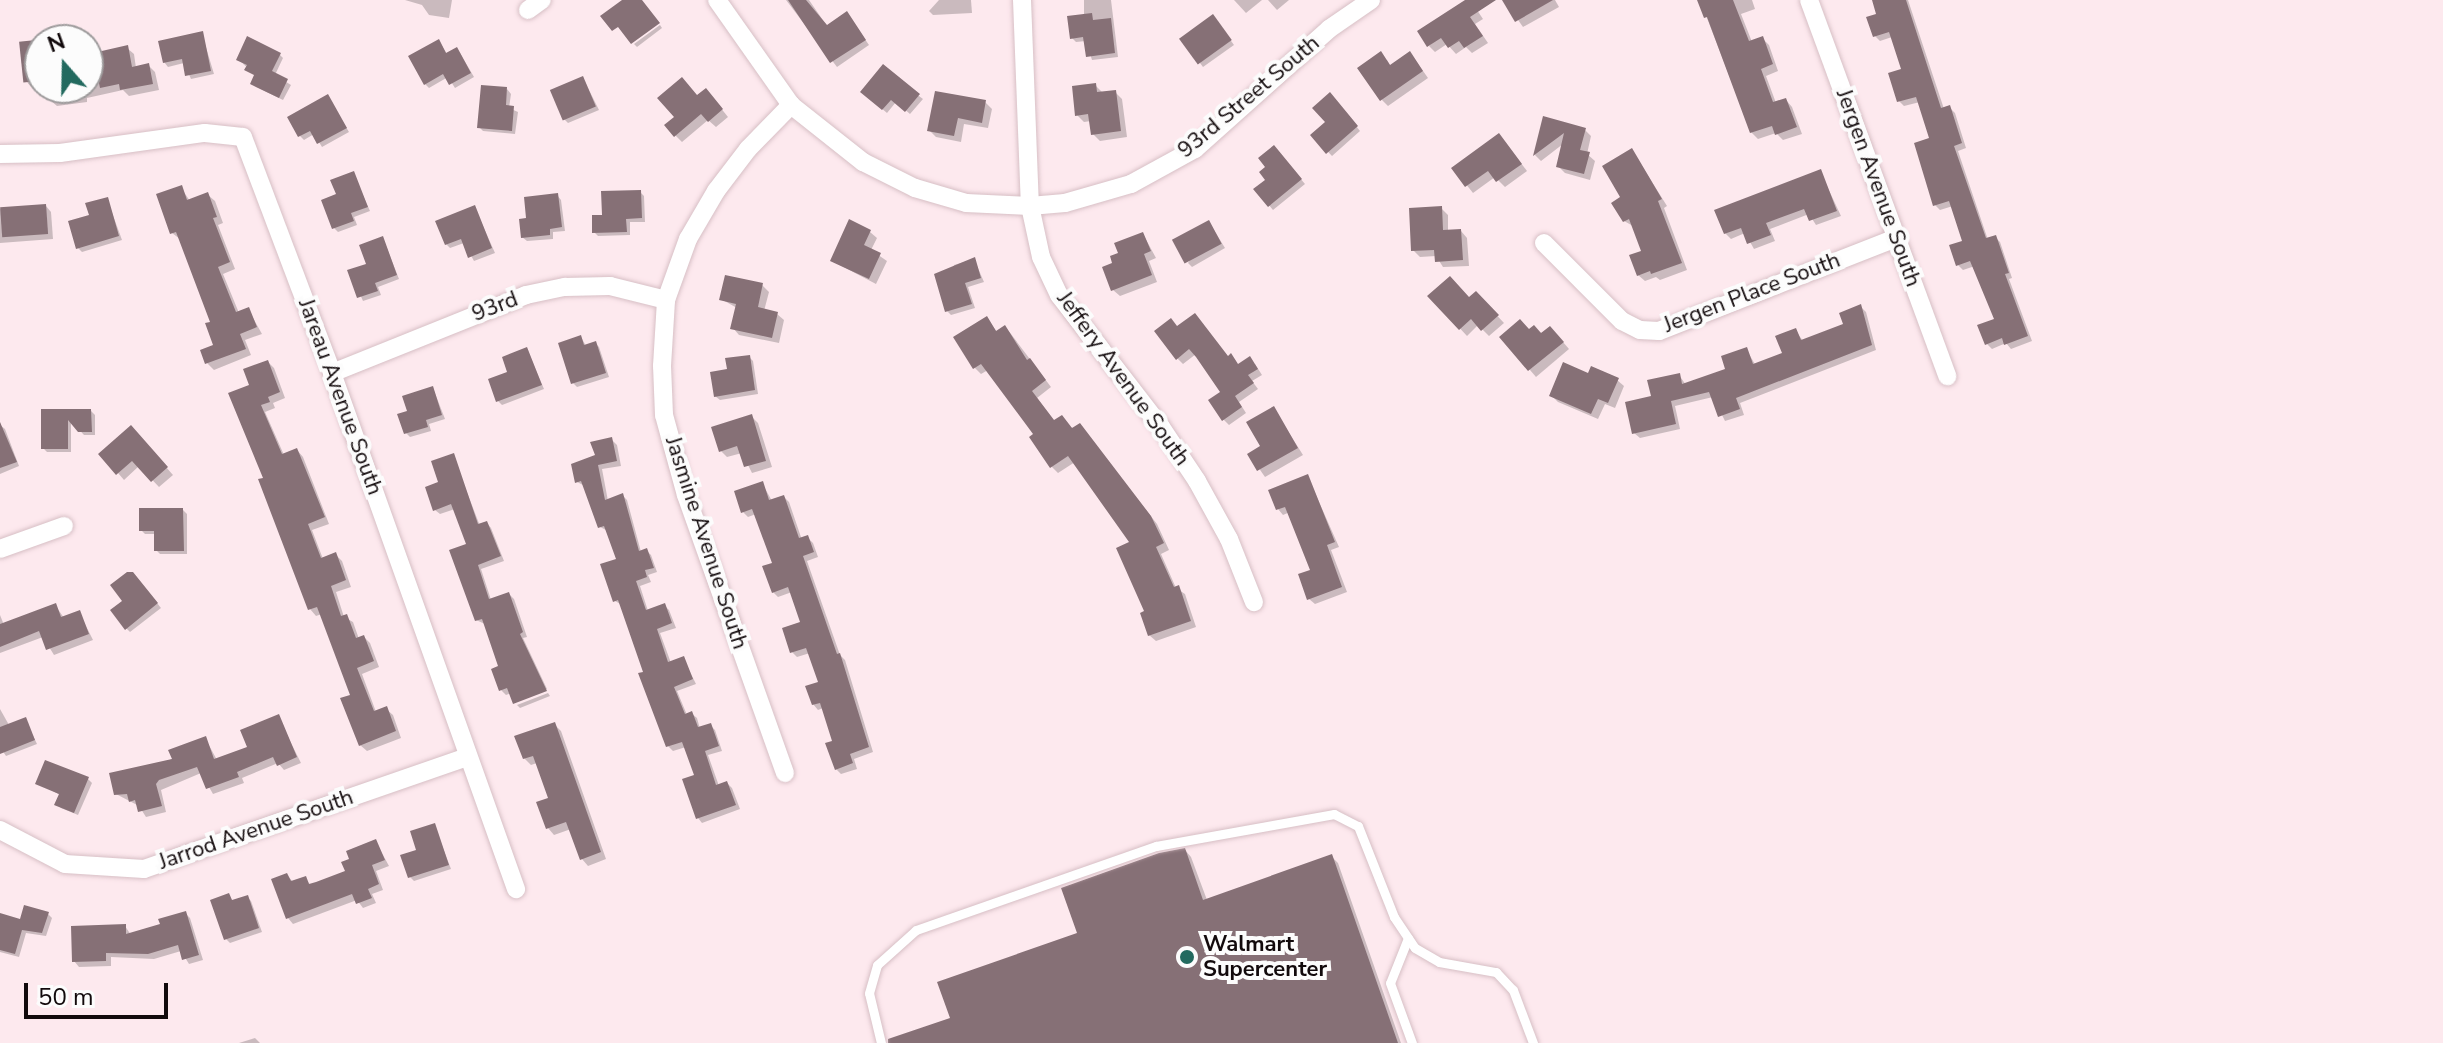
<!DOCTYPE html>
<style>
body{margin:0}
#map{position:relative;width:2443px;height:1043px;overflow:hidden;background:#fde9ee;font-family:"Nunito Sans",sans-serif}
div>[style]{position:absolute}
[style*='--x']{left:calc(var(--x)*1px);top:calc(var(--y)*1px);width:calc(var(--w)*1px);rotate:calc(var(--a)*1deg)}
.shadow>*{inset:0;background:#0003}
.building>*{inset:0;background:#867076;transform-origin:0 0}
.roads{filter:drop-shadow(0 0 2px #d7bfc5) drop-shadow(0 0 2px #d7bfc5)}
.service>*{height:9px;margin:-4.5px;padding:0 4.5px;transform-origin:4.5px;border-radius:4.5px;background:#fff}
.minor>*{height:18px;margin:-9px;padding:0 9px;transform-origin:9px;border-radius:9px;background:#fff}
.dots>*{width:22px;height:22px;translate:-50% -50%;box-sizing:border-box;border:4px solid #fcfcfc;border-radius:50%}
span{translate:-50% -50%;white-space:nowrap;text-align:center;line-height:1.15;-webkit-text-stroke:8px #fcfcfc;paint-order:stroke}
.street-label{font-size:22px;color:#120a0c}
.poi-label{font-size:22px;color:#120a0c;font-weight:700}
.left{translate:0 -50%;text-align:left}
.north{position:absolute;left:24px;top:24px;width:80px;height:80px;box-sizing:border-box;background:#fcfcfc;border:2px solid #9e9b9c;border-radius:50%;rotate:340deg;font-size:22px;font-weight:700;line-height:32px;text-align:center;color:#120a0c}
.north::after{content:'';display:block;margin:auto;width:28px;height:36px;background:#236a5f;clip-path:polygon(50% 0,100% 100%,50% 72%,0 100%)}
.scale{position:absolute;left:24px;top:983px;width:144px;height:36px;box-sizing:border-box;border:4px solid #120a0c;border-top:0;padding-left:10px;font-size:24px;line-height:28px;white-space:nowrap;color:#120a0c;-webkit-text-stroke:6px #fcfcfc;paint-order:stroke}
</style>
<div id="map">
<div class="shadow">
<div style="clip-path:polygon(405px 0,452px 0,449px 18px,429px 15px,422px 5px)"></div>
<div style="clip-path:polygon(786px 0,809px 0,827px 26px,851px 19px,869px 45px,837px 67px)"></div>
<div style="clip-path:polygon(939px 0,971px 0,972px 13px,933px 15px,929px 11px)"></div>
<div style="clip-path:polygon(1084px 0,1111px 0,1118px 57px,1092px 60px,1086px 41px,1076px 42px,1072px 38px,1084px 16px)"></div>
<div style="clip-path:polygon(1234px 0,1262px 0,1246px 13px)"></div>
<div style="clip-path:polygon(1268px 0,1289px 0,1277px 10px)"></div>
<div style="clip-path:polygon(1504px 0,1555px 0,1559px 7px,1523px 27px)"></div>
<div style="clip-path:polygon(1700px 0,1752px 0,1755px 9px,1741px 14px,1752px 42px,1762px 38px,1769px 45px,1778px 71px,1766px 76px,1776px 103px,1786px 100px,1792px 107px,1802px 134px,1783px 140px,1776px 133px,1758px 139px,1751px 132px)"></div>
<div style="clip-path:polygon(1874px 0,1908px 0,1944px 109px,1950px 108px,1955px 113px,1966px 148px,1958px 151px,1988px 240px,1995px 237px,2000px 242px,2012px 278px,2009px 279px,2032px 341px,2011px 349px,2006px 343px,1992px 349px,1987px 344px,1996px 320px,1975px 266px,1963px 270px,1958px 265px,1965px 242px,1953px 206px,1940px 210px,1935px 205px,1932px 139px,1920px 102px,1904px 106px,1899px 101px,1903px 71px,1892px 37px,1880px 41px,1875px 36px,1879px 15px)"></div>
<div style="clip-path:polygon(1475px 7px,1483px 19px,1475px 24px,1488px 43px,1472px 53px,1466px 47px,1456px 54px,1447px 44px,1435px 52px,1429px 46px)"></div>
<div style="clip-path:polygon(1216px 20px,1234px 45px,1203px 67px,1200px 63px)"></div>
<div style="clip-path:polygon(660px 25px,662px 28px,637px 47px,634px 44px)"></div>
<div style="clip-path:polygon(202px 34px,214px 74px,191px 79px,184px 63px,168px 67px,164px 62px)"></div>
<div style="clip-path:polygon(35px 42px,40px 47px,41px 88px,33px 89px,27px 82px)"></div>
<div style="clip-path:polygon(442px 46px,447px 54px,460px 53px,474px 77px,455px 88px,448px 77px,429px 88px,425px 84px)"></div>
<div style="clip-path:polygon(127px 48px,134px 54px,136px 68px,148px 65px,155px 72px,159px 90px,129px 96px,123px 90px,87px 98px,87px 102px,57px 106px,50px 100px,48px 88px,88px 88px,88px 56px)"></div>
<div style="clip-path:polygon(279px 54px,283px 58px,275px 75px,291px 85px,283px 100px,256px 87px,252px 83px,256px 76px,238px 59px)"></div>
<div style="clip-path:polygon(1387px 60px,1391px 67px,1416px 61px,1428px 78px,1388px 106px,1382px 100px)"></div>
<div style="clip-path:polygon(583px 78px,599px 110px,568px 123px,564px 119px)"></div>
<div style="clip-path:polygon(1095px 85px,1102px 92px,1115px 92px,1122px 99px,1127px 137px,1100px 141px,1093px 134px,1091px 121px,1084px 122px,1077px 115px)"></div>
<div style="clip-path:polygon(507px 89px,511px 94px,509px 108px,518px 112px,515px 134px,483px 131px,479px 127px)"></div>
<div style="clip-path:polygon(867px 96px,919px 96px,923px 99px,910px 114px,896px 102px,887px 113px)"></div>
<div style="clip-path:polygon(328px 97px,349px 132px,322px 147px,314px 134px,304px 140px,300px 136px)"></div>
<div style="clip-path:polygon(698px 97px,712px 97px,728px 117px,716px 127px,708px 120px,682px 142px,675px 135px)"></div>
<div style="clip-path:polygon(1334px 99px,1360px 131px,1332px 156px,1313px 136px,1328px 123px)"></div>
<div style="clip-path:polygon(985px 102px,992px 109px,988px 128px,964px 124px,961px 142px,936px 137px,930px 131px)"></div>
<div style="clip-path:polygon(1545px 119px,1585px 130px,1591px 136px,1587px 154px,1595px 161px,1590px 180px,1565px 173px,1558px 166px,1563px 144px,1541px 161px,1535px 155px)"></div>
<div style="clip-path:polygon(1505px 142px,1527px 171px,1505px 187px,1495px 177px,1473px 193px,1454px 169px)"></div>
<div style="clip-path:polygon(1632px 150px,1667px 206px,1664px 208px,1687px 270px,1660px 280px,1656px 277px,1645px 281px,1638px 275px,1643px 252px,1633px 226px,1624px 221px,1623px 198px)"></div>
<div style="clip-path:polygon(1278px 152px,1305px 184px,1273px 210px,1256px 190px,1268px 180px,1268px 167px)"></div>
<div style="clip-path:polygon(1820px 171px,1841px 216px,1816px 225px,1809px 214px,1770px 229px,1775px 241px,1754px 249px,1745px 233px,1731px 239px,1725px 233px)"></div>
<div style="clip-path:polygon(353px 173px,370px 211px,354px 217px,357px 225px,338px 232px,334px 228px)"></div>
<div style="clip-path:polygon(181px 188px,190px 201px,208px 195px,215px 201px,223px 223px,218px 225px,235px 269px,223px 274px,239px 313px,248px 309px,262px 334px,245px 340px,251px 355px,214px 370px,207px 363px,216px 346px,213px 323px,180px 239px,172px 233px)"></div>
<div style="clip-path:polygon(640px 192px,644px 196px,645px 222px,630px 222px,630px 235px,598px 236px,594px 232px,604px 217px)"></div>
<div style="clip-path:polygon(557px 195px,561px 200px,565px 231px,553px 232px,553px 239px,527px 241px,522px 237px,528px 220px)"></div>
<div style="clip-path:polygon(107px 199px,122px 240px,82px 252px,78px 248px,91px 217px)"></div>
<div style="clip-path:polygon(46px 206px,51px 212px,53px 239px,0 243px,0 209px)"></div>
<div style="clip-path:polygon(475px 208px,495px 253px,474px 261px,464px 243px,450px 248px,446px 244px)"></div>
<div style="clip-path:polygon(1441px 208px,1448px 215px,1448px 232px,1461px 231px,1467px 238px,1469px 266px,1443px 267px,1436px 256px,1420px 257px,1413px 250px)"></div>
<div style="clip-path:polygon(1212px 227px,1225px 248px,1192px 267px,1188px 263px)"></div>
<div style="clip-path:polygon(870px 232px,877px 238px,871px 250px,887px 261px,876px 284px,832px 261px)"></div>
<div style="clip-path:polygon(1143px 234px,1156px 258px,1149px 261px,1157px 282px,1120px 296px,1113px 290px,1115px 264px,1121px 254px)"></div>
<div style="clip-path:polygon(383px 238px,399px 279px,378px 287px,381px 295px,363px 301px,350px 272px,368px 265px)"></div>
<div style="clip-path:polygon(974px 259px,984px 282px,968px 287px,975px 308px,951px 315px,947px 311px,954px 265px)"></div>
<div style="clip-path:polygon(762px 285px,769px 292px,764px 311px,777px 314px,784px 320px,779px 343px,739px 335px,733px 328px,737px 308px,721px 299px)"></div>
<div style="clip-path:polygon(1476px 293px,1504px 323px,1489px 336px,1478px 325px,1467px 336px,1430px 296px,1469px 300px)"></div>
<div style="clip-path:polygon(1861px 307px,1866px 312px,1876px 350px,1740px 403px,1744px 415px,1725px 421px,1713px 397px,1675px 406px,1680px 429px,1640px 438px,1634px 433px,1654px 398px,1679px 375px,1686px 385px,1728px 370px,1746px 349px,1756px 366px,1785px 354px,1796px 331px,1803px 341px,1846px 325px)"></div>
<div style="clip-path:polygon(987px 318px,997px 332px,1005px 327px,1011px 334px,1051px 387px,1037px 398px,1055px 422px,1085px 432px,1157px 524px,1169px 550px,1161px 554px,1176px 588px,1185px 594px,1196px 627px,1156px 641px,1149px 635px,1132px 542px,1075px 462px,1058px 473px,1052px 467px,1032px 438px,1036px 435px,988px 370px,981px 374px,975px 368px,955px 338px)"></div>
<div style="clip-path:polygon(1178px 329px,1239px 366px,1255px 364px,1262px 375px,1252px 381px,1258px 389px,1239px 402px,1246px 413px,1229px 425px,1223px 419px,1223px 393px,1196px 354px,1183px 364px,1177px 358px)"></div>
<div style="clip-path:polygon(1529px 331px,1557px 335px,1569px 349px,1536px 377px,1502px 337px)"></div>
<div style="clip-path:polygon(581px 337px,586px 346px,595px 343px,599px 347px,609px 377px,577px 387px,573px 383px)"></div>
<div style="clip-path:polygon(527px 349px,544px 389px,502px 405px,498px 401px,510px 373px)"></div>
<div style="clip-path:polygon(749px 357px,753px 361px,758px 394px,720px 400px,715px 396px,729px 371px)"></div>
<div style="clip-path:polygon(268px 362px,274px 368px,285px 398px,273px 403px,275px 408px,265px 412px,284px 455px,297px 450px,303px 457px,329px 524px,312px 530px,323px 559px,336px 555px,342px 561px,351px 587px,336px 592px,344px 617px,353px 622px,359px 639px,364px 637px,370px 643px,379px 667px,362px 674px,376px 712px,386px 709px,393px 715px,401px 738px,367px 751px,360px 745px,353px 696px,322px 614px,316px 616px,310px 609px,265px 479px,251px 387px)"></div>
<div style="clip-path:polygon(1589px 376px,1617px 380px,1624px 386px,1615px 408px,1605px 404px,1598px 419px,1558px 402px,1551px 395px)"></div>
<div style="clip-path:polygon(433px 388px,445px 419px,429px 424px,431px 431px,410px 437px,406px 433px,409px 413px)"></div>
<div style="clip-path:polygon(1274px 409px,1303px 455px,1265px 477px,1249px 454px,1262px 447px)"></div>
<div style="clip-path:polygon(43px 411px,91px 411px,95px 415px,95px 435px,84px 435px,71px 421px,71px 452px,47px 452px,43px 448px)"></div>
<div style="clip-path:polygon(752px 417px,758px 423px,772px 467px,752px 473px,742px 453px,727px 457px,721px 451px)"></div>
<div style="clip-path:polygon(0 425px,5px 429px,19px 466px,0 474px)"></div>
<div style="clip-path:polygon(137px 434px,173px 475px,159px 487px,139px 466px,124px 480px,118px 473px)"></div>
<div style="clip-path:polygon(612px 440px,617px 445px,621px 466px,602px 469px,608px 501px,623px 496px,627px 500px,641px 552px,646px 550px,651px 555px,657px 572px,648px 575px,651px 582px,640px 586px,648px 611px,664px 605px,669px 610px,676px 628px,660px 633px,671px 663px,683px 658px,696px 684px,677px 691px,687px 715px,692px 714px,697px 718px,700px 729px,710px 725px,715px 730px,722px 751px,708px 755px,719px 786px,727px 783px,732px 788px,740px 809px,702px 823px,698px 818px,696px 776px,686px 747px,673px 751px,668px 746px,622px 605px,615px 601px,618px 560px,608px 531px,600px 527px,585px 486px,577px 482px)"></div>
<div style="clip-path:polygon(453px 456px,480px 526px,487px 523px,491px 528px,504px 561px,481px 569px,491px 600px,509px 594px,514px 599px,527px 637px,523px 638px,547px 689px,514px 702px,511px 693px,506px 695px,501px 690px,500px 667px,485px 624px,476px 620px,469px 545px,455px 509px,440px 514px,435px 510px)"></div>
<div style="clip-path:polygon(1308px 477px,1339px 547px,1331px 550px,1347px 592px,1315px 604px,1309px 599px,1312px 571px,1290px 512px,1283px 515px,1278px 509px)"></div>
<div style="clip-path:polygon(762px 483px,772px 501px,784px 497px,789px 502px,802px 540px,808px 538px,813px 543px,818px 557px,807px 561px,840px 655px,845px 660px,873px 752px,854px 759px,857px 769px,841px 774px,836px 769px,835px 742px,823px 708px,818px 710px,813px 704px,820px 683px,810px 653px,797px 657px,792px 652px,802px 623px,792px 592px,778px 597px,773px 592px,775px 564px,756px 514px,748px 517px,743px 512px)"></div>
<div style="clip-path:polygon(183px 510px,187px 514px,187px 554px,160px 554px,156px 550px,156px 534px,145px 534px,141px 530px)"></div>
<div style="clip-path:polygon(137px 578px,161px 608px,130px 632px,126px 628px,125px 601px)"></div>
<div style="clip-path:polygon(55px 605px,64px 618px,79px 612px,93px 640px,54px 655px,43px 637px,0 653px,0 615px,4px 625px)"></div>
<div style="clip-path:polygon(548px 693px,550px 696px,520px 708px,517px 705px)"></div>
<div style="clip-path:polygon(0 709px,9px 725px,25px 719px,37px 744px,6px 756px,0 747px)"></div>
<div style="clip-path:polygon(278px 717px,301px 763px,284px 770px,278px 763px,242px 778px,244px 783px,213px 794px,201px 773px,161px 790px,166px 812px,146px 817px,139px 806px,116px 794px,205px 738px,217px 760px,250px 748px)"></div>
<div style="clip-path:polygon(554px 724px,561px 731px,606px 859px,588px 866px,582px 859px,571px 829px,554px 835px,548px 828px,551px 799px,537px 763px,531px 765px,524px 758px)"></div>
<div style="clip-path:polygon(88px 779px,92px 783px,78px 815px,61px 808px,57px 804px,60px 795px,38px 783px)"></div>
<div style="clip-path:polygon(434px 825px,451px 869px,414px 881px,410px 877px,418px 851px)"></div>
<div style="clip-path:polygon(376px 842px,389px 866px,376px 871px,383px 890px,372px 894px,376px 903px,363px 908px,357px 900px,293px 924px,288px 918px,273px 880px,287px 875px,293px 882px,305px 878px,311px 886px,347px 872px)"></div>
<div style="clip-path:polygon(1185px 850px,1191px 857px,1207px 900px,1331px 856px,1338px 863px,1401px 1043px,900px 1043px,952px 1019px,1079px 934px)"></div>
<div style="clip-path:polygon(228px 895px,233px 902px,247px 897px,251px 901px,262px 932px,230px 943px,226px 939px)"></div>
<div style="clip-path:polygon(185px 913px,190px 918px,203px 960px,189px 964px,181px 951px,154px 959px,111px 957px,111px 966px,79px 967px,74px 961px,125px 926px,131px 935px,163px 925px)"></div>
<div style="clip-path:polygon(48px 914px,52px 918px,46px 936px,26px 933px,19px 957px,0 952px,0 924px)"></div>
<div style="clip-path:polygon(255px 1038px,260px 1043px,239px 1043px)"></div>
</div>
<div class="building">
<div style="clip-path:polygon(622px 0,642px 0,660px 23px,631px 44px,618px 27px,612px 31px,600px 16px)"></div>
<div style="clip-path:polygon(788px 0,806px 0,827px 25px,847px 11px,866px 40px,830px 63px)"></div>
<div style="clip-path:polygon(1465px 0,1496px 0,1470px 17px,1483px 36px,1464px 48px,1459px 41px,1448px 48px,1441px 38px,1427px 47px,1417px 31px)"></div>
<div style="clip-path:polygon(1502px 0,1553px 0,1515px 22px)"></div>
<div style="clip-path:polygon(1697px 0,1733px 0,1749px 41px,1763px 36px,1773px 64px,1761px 69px,1773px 102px,1786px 98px,1797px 127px,1775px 135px,1772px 126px,1750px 133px,1707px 17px,1704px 18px)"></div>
<div style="clip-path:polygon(1872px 0,1906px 0,1941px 108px,1950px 105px,1962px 143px,1954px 146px,1986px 238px,1996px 235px,2009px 273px,2005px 274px,2028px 336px,2004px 345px,2002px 338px,1985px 345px,1977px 325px,1994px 319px,1970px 261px,1956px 266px,1949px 245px,1962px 241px,1949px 201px,1933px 206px,1914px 143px,1929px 138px,1916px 97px,1897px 102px,1888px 73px,1901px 69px,1889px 32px,1873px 37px,1866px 17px,1876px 14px)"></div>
<div style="clip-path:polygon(1092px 13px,1093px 20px,1111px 18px,1115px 53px,1086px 57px,1083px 37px,1070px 39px,1067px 16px)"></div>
<div style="left:1213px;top:14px;width:32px;height:42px;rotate:54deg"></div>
<div style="clip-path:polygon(203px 31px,211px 71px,185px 76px,182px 59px,163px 63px,158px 41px)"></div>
<div style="clip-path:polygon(247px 36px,281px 53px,272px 71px,288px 79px,279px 98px,250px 84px,254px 75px,244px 70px,247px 65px,236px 60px)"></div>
<div style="clip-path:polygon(439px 39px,446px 53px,457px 47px,471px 73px,449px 85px,443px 74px,424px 85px,408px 56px)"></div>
<div style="left:36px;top:40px;width:41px;height:17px;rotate:84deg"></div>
<div style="clip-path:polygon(128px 45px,132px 67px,149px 63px,153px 84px,120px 90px,119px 84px,100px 88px,93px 53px)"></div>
<div style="clip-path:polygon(1381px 51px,1390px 65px,1410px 51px,1423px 71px,1380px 101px,1357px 68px)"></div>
<div style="clip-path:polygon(883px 64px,920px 94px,905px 112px,891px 100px,882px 110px,860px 92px)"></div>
<div style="left:583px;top:76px;width:33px;height:36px;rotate:67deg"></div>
<div style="clip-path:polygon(682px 77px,697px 95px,706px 88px,723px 109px,708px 122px,701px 114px,674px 137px,664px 125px,674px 117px,657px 98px)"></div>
<div style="clip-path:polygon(1096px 83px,1097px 92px,1116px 90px,1121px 131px,1091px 135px,1088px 114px,1075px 116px,1072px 86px)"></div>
<div style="clip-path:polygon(481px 85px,507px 87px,506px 105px,514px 106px,512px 131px,477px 128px)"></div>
<div style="clip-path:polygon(935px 91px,986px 100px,982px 123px,958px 118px,954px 136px,927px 131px)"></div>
<div style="clip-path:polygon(1330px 92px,1358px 126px,1326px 154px,1310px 135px,1325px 122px,1312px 108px)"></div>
<div style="clip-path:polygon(328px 94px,347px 128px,317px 144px,310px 131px,298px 137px,287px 117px)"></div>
<div style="clip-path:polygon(1543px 116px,1586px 128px,1580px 150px,1590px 152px,1584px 174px,1556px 167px,1564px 133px,1533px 156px)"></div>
<div style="clip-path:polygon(1499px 133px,1522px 164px,1496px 182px,1488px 171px,1465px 187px,1451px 168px)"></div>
<div style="clip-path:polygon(1274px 145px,1302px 179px,1268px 207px,1253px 189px,1265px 180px,1259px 172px,1265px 167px,1258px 158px)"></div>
<div style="clip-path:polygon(1632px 148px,1662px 199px,1658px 201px,1682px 263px,1651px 274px,1650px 271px,1637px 276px,1629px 255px,1641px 251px,1629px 219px,1623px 222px,1611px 203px,1620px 197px,1602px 166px)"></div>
<div style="clip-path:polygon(1821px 169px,1837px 211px,1809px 221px,1804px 209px,1766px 223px,1771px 235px,1747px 244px,1741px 228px,1724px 234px,1714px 210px)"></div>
<div style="clip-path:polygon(354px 171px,368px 207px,351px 213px,354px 221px,332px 229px,321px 200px,336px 194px,330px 180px)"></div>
<div style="clip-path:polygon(182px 185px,187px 200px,208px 192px,217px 217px,213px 218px,230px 262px,218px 267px,236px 312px,249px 307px,257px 327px,240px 334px,246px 349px,205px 364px,200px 350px,213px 345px,205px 323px,210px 322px,176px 232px,170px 234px,156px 194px)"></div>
<div style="clip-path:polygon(641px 190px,642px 218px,626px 219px,627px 232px,592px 233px,592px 215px,602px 215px,601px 191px)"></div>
<div style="clip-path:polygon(558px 193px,562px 227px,550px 229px,550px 235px,521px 238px,519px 219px,526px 218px,524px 197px)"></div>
<div style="clip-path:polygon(108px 197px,119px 236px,76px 249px,68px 221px,89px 215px,85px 203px)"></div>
<div style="left:46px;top:204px;width:30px;height:46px;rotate:86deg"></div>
<div style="clip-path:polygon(475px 205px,492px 248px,468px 258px,461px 239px,445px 245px,435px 221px)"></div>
<div style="clip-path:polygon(1442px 206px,1443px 230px,1461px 229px,1463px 260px,1435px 262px,1434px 250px,1411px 251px,1409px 208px)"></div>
<div style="clip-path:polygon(849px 219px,871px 230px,864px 245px,881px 253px,869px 279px,830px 261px)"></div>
<div style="left:1209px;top:220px;width:27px;height:42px;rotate:62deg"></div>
<div style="clip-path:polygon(1143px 232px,1151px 251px,1144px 254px,1152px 275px,1111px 291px,1102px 267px,1112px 263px,1110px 256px,1118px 253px,1114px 243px)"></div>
<div style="clip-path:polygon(383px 236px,397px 275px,375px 283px,378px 291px,357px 298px,347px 270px,366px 264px,359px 245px)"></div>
<div style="clip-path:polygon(975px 257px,981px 278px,965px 283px,972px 304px,945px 312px,934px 274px)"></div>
<div style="clip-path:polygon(725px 275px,763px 283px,758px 307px,778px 312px,772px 338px,730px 329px,736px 304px,719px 300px)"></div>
<div style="clip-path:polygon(1450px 276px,1469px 297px,1476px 291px,1499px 315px,1481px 331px,1471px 319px,1459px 330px,1427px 296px)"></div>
<div style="clip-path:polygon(1861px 304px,1872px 345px,1736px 398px,1740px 409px,1718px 417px,1709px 392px,1671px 401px,1676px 424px,1632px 434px,1625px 402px,1651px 396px,1647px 380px,1680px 373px,1682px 384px,1725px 369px,1721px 356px,1747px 347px,1753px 364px,1782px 353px,1775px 336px,1796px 328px,1801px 340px,1843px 324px,1839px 313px)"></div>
<div style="clip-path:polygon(1195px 313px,1228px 356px,1231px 353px,1238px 364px,1250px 356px,1258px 369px,1248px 375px,1254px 383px,1235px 396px,1242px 407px,1222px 421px,1208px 400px,1220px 392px,1196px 357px,1189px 349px,1176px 360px,1154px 331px,1171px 318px,1177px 326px)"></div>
<div style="clip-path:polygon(987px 316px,996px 331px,1005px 325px,1027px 360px,1030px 358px,1046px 380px,1032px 391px,1054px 420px,1062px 415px,1072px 428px,1080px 423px,1151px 516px,1164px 543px,1156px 547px,1174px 587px,1179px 585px,1191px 621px,1148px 636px,1140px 613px,1144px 611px,1116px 548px,1129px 542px,1068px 456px,1050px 468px,1029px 437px,1033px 434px,981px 364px,973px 369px,953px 337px)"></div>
<div style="clip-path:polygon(1520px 319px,1529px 329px,1534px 325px,1541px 333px,1550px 326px,1564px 342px,1528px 371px,1499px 337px)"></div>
<div style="clip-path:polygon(581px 335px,584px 345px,596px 341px,606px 373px,571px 384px,558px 343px)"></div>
<div style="clip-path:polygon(527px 347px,542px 385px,496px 402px,488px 379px,507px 372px,502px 357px)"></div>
<div style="clip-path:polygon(750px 355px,755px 390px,714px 397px,710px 372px,727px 369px,725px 358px)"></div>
<div style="clip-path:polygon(268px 360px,280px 392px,268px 397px,270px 402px,261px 405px,282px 454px,297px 448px,325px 517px,308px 524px,321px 558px,336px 552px,346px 580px,331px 586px,341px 616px,347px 614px,356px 638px,364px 635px,374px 661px,357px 668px,374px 711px,387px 706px,396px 731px,359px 746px,340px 698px,350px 695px,317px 607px,308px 610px,258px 479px,263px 478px,228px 393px,249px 385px,243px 369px)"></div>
<div style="clip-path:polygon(1563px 362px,1588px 373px,1591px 366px,1619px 378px,1608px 403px,1598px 399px,1591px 414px,1549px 396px)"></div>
<div style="clip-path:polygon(433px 386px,442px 415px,426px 420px,428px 427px,404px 434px,397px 414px,407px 411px,402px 396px)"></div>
<div style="clip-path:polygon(1274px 406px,1298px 448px,1257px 471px,1247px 454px,1260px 446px,1246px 422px)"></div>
<div style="clip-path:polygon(41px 409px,91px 409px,92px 432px,78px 432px,68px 420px,68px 449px,41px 449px)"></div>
<div style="clip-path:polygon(752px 414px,766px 461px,744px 467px,737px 446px,719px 452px,711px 427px)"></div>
<div style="clip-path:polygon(0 422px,17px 462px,0 468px)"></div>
<div style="clip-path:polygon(131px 425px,168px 467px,151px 482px,132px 461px,116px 475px,98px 454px)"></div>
<div style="clip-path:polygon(612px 437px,617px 461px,598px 465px,605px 500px,623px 493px,639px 551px,647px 548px,654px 568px,645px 570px,647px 577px,636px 581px,646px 610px,665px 603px,672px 623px,657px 629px,668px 662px,684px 656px,693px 679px,674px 687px,685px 714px,692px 711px,698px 727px,711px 723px,719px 746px,705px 751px,716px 785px,727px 781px,736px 805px,696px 819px,682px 779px,694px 775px,682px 742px,666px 747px,638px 673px,643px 672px,618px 600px,613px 602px,600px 564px,616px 559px,604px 526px,598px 528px,581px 481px,575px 483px,571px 464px,595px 455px,590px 442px)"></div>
<div style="clip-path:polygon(454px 453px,478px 524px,487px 521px,501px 556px,478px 565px,489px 599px,509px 592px,523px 632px,520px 634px,547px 691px,513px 704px,507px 688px,499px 691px,491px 669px,498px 666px,482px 619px,475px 621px,449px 550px,466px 544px,451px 504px,433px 511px,425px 487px,438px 482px,431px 461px)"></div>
<div style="clip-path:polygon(1308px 474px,1335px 542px,1327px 545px,1342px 587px,1307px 600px,1298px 574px,1310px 570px,1285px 507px,1276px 510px,1268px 490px)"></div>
<div style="clip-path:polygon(763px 481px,769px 500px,784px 495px,799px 538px,808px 535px,814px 552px,803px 556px,837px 654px,840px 653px,869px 747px,850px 754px,853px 763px,835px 770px,825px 743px,832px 741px,820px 703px,812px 705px,805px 686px,818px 682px,806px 648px,790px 653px,782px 628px,800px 622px,788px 587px,772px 593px,762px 566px,772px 563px,752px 509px,741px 513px,734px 491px)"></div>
<div style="clip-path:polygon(139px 508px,183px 508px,184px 551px,154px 551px,154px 531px,139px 531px)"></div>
<div style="clip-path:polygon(127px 572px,133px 572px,158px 603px,125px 630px,110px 610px,122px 601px,110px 585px)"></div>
<div style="clip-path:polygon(56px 603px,61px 617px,80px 610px,89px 634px,46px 650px,39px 631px,0 647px,0 624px)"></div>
<div style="clip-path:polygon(279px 714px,297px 757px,277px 766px,273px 757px,237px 772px,239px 777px,206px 789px,197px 767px,159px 780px,156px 784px,162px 806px,138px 812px,135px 800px,129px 802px,127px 794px,114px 795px,109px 773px,172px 759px,168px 750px,206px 736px,214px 759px,247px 747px,240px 730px)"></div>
<div style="clip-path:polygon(26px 717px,35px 740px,0 754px,0 727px)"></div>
<div style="clip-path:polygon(555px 722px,601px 852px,580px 860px,566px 822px,546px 829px,536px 802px,548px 798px,533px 756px,523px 759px,514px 736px)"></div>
<div style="clip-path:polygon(45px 760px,89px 777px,74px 813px,54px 805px,59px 794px,35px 784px)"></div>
<div style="clip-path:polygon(435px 823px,449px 865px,408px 878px,400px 855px,416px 850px,410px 831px)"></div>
<div style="clip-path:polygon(376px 839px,385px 860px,372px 865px,379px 884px,368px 889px,372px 898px,356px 904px,352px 894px,286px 919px,271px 879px,287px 873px,291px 881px,306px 876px,309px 884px,316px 882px,345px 871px,341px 862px,349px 859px,346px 851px)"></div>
<div style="clip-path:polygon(1185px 848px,1203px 900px,1332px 854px,1398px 1043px,888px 1043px,888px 1039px,950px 1018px,937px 982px,1077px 933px,1061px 888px,1159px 853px)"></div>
<div style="clip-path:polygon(229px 893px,232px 900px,248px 895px,259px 928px,224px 940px,210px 900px)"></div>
<div style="clip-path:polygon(24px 905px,49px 912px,42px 933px,22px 930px,15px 954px,0 950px,0 913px,20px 919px)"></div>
<div style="clip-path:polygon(186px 911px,199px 955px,182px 960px,178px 945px,148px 954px,106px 953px,106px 961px,72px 962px,71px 926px,126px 924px,126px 934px,160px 924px,158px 919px)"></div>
</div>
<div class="roads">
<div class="service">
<div style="--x:1408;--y:938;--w:48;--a:111.8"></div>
<div style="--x:1390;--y:983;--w:64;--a:69.9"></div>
<div style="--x:881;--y:1043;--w:51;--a:-103.5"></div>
<div style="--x:869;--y:993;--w:29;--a:-74"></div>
<div style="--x:877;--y:965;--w:52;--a:-41.9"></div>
<div style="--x:916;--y:930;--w:254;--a:-19.3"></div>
<div style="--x:1156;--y:846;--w:181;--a:-10.2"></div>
<div style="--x:1334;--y:814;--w:27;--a:27"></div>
<div style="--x:1358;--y:826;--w:98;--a:68.4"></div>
<div style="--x:1394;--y:917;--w:37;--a:56"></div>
<div style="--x:1415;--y:948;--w:28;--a:30"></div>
<div style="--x:1439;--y:962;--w:58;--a:10"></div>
<div style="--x:1496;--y:972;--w:25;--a:47"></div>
<div style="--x:1513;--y:990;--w:57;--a:69.3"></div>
</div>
<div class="minor">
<div style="--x:717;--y:0;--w:128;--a:54.8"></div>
<div style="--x:791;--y:105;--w:92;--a:38.4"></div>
<div style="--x:863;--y:162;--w:58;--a:26.6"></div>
<div style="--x:915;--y:188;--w:53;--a:16.4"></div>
<div style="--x:966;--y:203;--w:64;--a:2.7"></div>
<div style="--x:1030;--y:206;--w:35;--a:-5"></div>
<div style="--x:1065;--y:203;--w:69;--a:-16.1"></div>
<div style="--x:1131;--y:184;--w:73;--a:-28.7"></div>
<div style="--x:1195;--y:149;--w:180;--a:-41.8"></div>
<div style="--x:1329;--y:29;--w:51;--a:-34.6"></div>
<div style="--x:1022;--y:0;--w:206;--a:87.8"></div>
<div style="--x:1030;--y:206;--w:52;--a:77.8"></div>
<div style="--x:1041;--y:257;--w:42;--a:64.7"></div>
<div style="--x:1059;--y:295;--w:167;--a:52.3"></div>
<div style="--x:1161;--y:427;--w:65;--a:56.3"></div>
<div style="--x:1197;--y:481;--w:66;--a:61.1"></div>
<div style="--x:1229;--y:539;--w:68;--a:68.4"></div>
<div style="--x:1809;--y:0;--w:401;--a:69.8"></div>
<div style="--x:528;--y:10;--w:17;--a:-36"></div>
<div style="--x:0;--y:154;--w:60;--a:-1"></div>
<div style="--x:60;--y:153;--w:146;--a:-7.9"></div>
<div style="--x:205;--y:133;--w:38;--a:6"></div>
<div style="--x:243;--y:137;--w:252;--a:69.3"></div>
<div style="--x:332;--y:373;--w:548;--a:70.37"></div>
<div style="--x:1544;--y:243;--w:110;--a:45"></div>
<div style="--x:1622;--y:321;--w:20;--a:27"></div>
<div style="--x:1640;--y:330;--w:19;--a:3"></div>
<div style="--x:1659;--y:331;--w:255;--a:-21.4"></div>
<div style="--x:332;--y:373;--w:209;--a:-21.9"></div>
<div style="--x:526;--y:295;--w:40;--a:-12"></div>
<div style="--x:565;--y:287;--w:45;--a:-1.3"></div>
<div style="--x:610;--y:286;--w:58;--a:14"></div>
<div style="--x:0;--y:549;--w:68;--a:-19.8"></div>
<div style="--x:785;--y:773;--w:295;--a:-109.6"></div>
<div style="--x:686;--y:495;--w:83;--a:-105.4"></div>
<div style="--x:664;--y:415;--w:49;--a:-92.3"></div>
<div style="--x:662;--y:366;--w:66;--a:-86.5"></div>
<div style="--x:666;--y:300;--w:65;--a:-70.2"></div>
<div style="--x:688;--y:239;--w:56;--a:-59.7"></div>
<div style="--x:716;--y:191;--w:53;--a:-52.7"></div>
<div style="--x:748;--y:149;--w:62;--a:-45.7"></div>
<div style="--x:0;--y:830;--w:73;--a:27.6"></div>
<div style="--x:65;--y:864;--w:79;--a:3.6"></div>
<div style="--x:144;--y:869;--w:342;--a:-19.1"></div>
</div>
</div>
<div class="dots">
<div style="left:1187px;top:957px;background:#236a5f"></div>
</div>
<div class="street-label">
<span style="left:1249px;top:97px;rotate:-40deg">93rd Street South</span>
<span style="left:1878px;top:188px;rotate:70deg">Jergen Avenue South</span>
<span style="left:1752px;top:293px;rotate:-21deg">Jergen Place South</span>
<span style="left:495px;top:307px;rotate:-21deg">93rd</span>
<span style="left:1123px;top:379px;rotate:54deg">Jeffery Avenue South</span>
<span style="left:340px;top:397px;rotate:70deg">Jareau Avenue South</span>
<span style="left:706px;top:543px;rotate:72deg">Jasmine Avenue South</span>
<span style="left:256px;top:830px;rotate:-19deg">Jarrod Avenue South</span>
</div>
<div class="poi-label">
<span class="left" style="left:1203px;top:957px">Walmart<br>Supercenter</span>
</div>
<div class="north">N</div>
<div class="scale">50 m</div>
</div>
